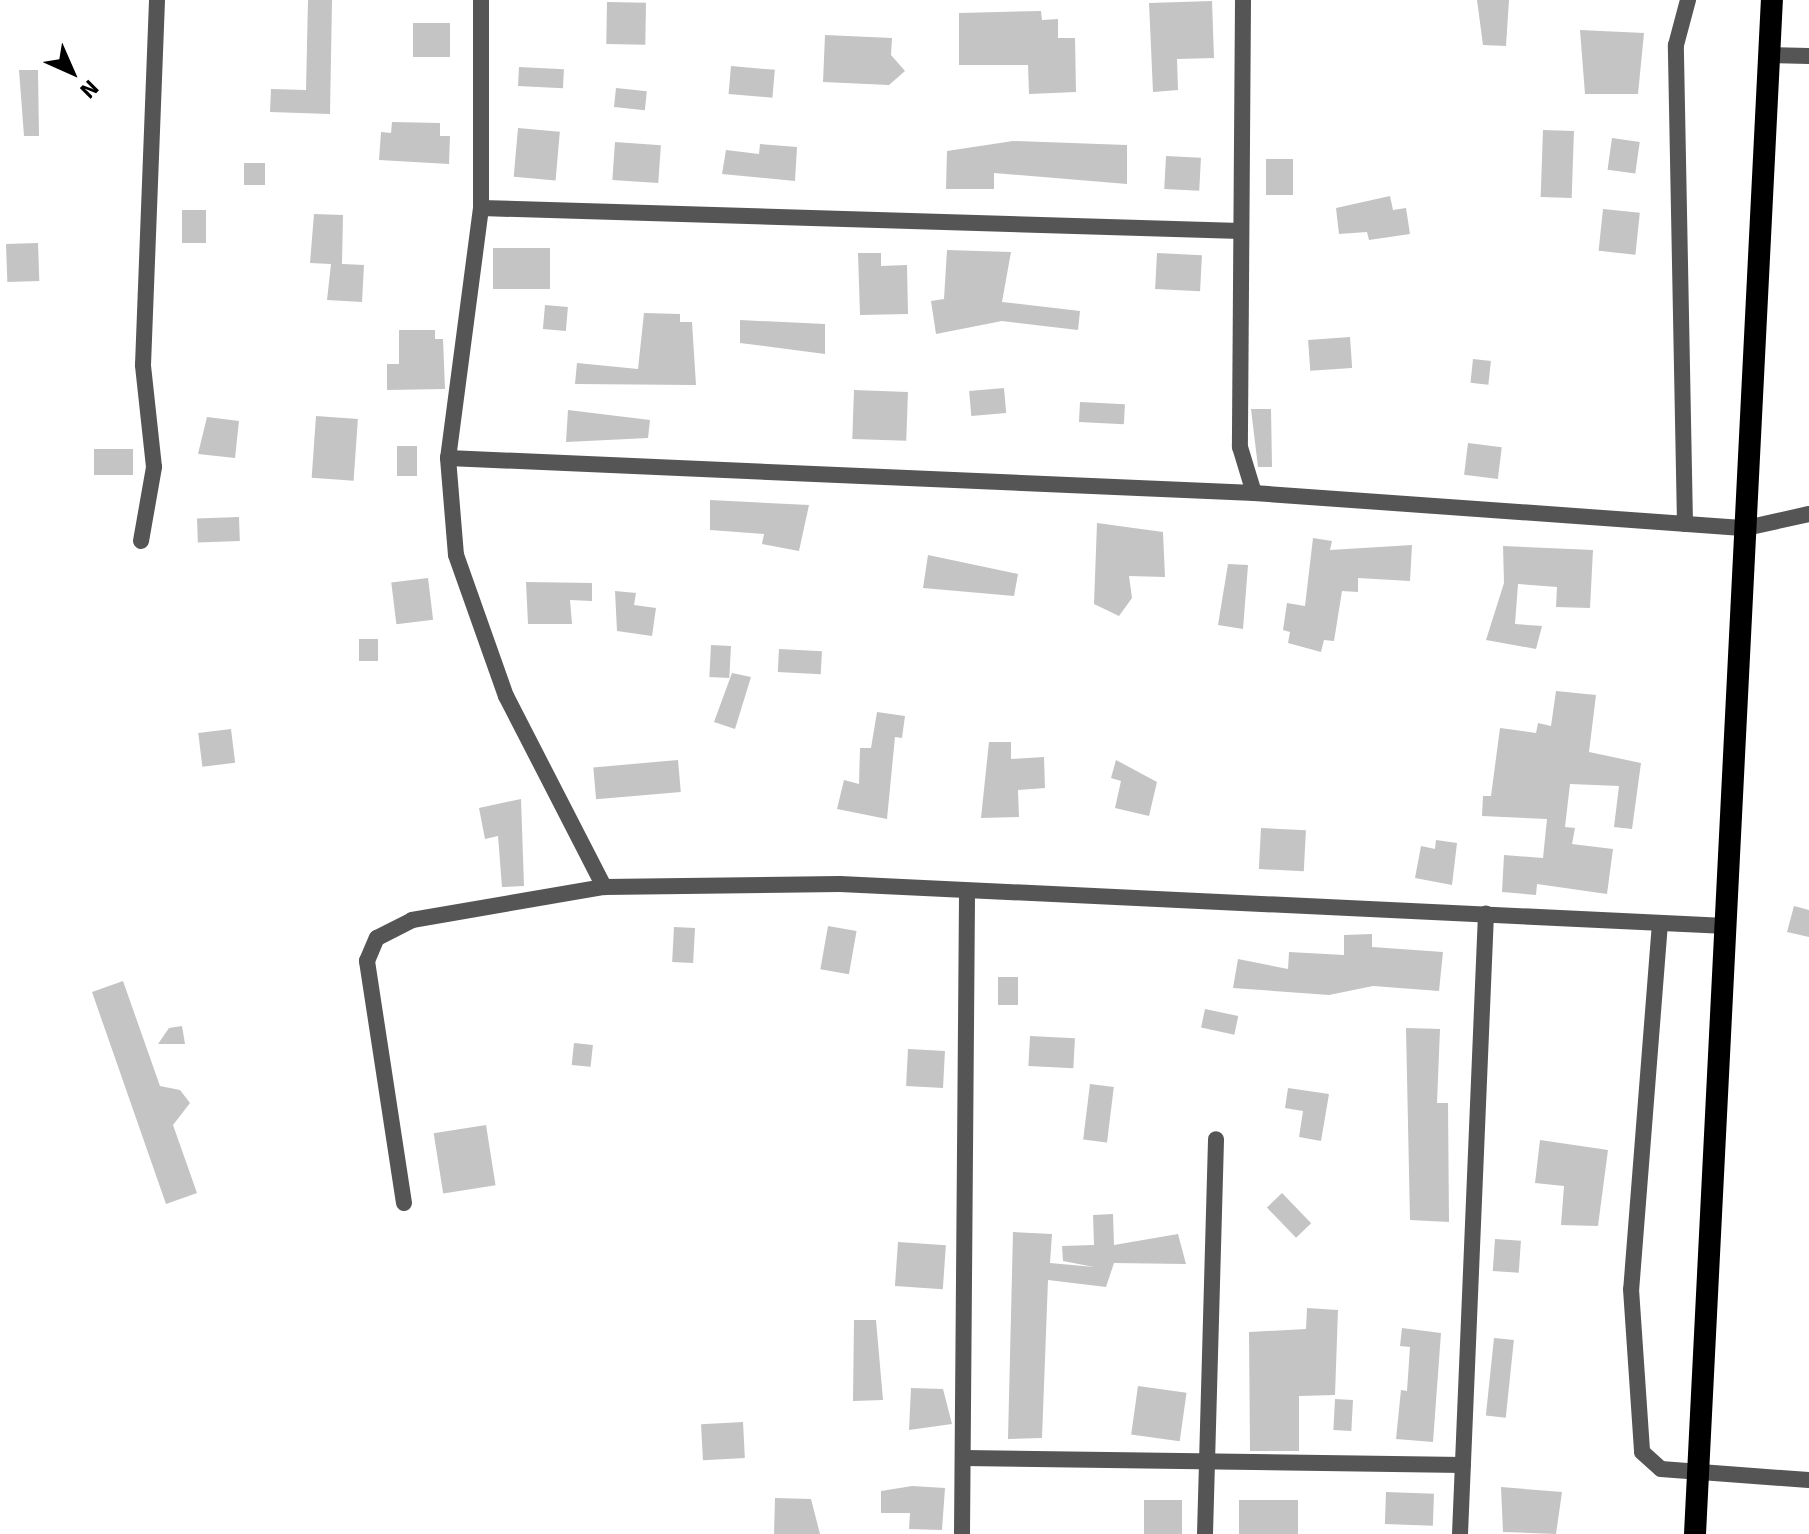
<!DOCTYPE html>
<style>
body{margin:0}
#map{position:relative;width:1809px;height:1534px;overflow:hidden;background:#fff;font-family:Signika,sans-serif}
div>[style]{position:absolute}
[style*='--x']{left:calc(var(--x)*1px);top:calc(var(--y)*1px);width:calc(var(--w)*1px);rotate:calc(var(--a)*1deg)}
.building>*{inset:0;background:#c4c4c4;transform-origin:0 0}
.minor>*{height:16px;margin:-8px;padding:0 8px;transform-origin:8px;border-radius:8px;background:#555}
.trunk>*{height:22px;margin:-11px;padding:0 11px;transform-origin:11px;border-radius:11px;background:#000}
span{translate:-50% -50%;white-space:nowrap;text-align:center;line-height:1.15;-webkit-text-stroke:6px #fff;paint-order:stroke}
.north{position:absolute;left:32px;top:32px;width:80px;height:80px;-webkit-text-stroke:6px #fff;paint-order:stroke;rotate:135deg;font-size:22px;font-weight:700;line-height:32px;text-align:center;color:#000}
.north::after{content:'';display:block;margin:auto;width:28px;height:36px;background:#000;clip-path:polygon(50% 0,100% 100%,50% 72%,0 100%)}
</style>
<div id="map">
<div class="building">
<div style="clip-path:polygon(308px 0,332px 0,330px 114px,270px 112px,271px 89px,306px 90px)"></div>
<div style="clip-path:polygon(1477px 0,1509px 0,1506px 46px,1483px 45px)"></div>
<div style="clip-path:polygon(1212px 1px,1214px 58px,1177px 59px,1178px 90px,1153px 92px,1149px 3px)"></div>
<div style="left:607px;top:2px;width:39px;height:42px;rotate:1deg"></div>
<div style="clip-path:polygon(1041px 11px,1042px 20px,1058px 19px,1058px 38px,1075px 38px,1076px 92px,1029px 94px,1028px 65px,959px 65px,959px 13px)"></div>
<div style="left:413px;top:23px;width:37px;height:34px"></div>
<div style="clip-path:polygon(1580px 30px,1644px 33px,1638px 94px,1585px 94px)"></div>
<div style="clip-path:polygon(825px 35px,892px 38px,891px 55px,905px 71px,889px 85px,823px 82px)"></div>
<div style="left:731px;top:66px;width:44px;height:28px;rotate:5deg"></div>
<div style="left:519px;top:67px;width:45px;height:19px;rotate:3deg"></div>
<div style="clip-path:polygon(19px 70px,38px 70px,39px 136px,24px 136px)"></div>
<div style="left:616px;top:88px;width:31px;height:19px;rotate:6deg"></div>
<div style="clip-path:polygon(392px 122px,440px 123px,440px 136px,450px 136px,449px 164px,379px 160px,381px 132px,391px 133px)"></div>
<div style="left:518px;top:128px;width:42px;height:49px;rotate:5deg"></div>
<div style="left:1543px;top:130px;width:31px;height:67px;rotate:2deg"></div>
<div style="left:1612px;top:138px;width:28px;height:32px;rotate:8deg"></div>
<div style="clip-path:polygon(1013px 141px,1127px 145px,1127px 184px,994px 173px,994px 189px,946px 189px,947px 151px)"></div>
<div style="left:615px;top:142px;width:46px;height:38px;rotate:4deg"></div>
<div style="clip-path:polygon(760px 144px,797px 147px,795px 181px,722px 174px,726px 150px,759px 154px)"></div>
<div style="left:1166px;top:156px;width:35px;height:33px;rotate:3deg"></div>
<div style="left:1266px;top:159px;width:27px;height:36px"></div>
<div style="left:265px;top:163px;width:22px;height:21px;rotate:90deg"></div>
<div style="clip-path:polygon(1390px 196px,1393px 210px,1406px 208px,1410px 234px,1369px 240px,1367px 232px,1339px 234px,1336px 208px)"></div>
<div style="left:1603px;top:209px;width:37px;height:42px;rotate:6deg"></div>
<div style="left:182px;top:210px;width:24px;height:33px"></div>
<div style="clip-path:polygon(314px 214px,343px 215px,342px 264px,364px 265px,362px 302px,327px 300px,331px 264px,310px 263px)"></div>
<div style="left:38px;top:243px;width:38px;height:32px;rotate:88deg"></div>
<div style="left:493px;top:248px;width:57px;height:41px"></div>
<div style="clip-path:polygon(947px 250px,1011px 252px,1002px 302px,1080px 311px,1078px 330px,1002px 321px,936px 334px,931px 301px,944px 299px)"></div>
<div style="clip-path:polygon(858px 253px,881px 253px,881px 266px,907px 265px,908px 314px,860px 315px)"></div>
<div style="left:1157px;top:253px;width:45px;height:36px;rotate:3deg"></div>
<div style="left:545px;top:305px;width:23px;height:24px;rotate:5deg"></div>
<div style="clip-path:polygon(644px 313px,680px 314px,680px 322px,692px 322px,696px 385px,575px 384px,577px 363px,638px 369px)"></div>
<div style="clip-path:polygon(740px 320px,825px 324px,825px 354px,740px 343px)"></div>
<div style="clip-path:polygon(399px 330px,435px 330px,435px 339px,443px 339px,445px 389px,387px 390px,387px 364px,399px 364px)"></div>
<div style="left:1350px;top:337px;width:31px;height:42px;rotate:86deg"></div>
<div style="left:1473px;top:359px;width:18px;height:24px;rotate:6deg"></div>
<div style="left:1004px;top:388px;width:25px;height:35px;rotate:85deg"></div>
<div style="left:854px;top:390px;width:54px;height:49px;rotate:2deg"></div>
<div style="left:1080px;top:402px;width:45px;height:20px;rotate:3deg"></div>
<div style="clip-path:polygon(1251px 409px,1271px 409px,1272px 467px,1258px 467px)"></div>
<div style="clip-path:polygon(568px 410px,650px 420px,648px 438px,566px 442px)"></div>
<div style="left:316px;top:416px;width:42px;height:62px;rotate:4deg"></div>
<div style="clip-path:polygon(207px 417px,239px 421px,235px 458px,198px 454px)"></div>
<div style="left:1468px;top:443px;width:34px;height:32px;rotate:7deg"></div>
<div style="left:397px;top:446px;width:20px;height:30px"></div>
<div style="left:94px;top:449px;width:39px;height:26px"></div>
<div style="clip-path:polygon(710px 500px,809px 505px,799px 551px,762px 544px,764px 534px,710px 530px)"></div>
<div style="left:239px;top:517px;width:24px;height:42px;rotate:88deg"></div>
<div style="clip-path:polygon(1097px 523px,1163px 532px,1165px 577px,1129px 576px,1132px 598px,1119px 616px,1094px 604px)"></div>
<div style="clip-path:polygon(1313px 538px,1332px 541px,1330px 550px,1412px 545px,1410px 581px,1358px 578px,1358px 592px,1342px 591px,1334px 641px,1324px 640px,1321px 652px,1288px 643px,1290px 632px,1283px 630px,1287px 603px,1305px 606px)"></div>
<div style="clip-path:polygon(1503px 546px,1593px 550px,1590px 608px,1556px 607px,1557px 587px,1518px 584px,1515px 624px,1542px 626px,1536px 649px,1486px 640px,1504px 583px)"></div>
<div style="clip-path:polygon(928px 555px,1018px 574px,1014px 596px,923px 588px)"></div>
<div style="clip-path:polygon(1228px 564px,1248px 565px,1243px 629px,1218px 625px)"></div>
<div style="left:428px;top:578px;width:42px;height:37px;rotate:83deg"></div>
<div style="clip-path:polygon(526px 582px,592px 583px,592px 601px,570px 600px,572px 624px,528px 624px)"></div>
<div style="clip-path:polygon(615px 591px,636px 593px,634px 605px,656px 608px,652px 636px,617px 631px)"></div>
<div style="left:378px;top:639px;width:22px;height:19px;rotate:90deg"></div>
<div style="left:711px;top:645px;width:20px;height:32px;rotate:3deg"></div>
<div style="left:779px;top:649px;width:43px;height:23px;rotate:3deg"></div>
<div style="clip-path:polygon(732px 673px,751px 677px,735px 729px,714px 722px)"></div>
<div style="clip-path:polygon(1556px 691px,1596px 695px,1589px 752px,1641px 763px,1632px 829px,1614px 827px,1619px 786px,1570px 784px,1565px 827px,1575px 828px,1572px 844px,1613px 849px,1607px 894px,1537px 884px,1536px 895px,1502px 892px,1504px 855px,1543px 858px,1547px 819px,1482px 816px,1483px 796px,1491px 796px,1500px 728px,1536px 733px,1538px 723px,1551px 726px)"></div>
<div style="clip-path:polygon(877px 712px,905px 716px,902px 738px,895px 737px,887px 819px,837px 809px,844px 780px,859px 784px,860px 748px,871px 748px)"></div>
<div style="left:231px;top:729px;width:34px;height:33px;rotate:83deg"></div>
<div style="clip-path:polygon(989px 742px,1011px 742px,1011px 759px,1044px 757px,1045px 788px,1018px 790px,1019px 817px,981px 818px)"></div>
<div style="left:678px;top:760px;width:32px;height:85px;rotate:85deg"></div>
<div style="clip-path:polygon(1116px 760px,1157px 782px,1149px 816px,1115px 808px,1121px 781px,1111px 778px)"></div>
<div style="clip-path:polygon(521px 799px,524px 886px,502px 887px,498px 836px,485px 839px,479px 808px)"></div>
<div style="left:1261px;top:828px;width:45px;height:41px;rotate:3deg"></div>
<div style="clip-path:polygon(1436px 840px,1457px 843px,1452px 885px,1415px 878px,1421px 846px,1435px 849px)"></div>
<div style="clip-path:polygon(1794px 906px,1809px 910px,1809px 937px,1787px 932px)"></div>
<div style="left:828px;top:926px;width:29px;height:44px;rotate:10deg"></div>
<div style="left:674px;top:927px;width:21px;height:35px;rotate:3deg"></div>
<div style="clip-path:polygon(1372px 934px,1372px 947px,1443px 952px,1439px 991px,1373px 986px,1329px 995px,1233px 988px,1238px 959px,1288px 969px,1289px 952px,1344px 955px,1344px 935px)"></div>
<div style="left:998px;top:977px;width:20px;height:28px"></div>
<div style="clip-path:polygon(123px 981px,160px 1086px,180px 1090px,190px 1103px,173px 1125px,197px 1193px,166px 1204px,92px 992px)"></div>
<div style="left:1205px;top:1009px;width:34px;height:19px;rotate:12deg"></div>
<div style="clip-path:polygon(182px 1026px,185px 1044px,158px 1044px,169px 1028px)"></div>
<div style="clip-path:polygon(1406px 1028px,1440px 1029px,1437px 1103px,1448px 1103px,1449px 1222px,1410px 1220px)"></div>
<div style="left:1030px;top:1036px;width:45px;height:30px;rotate:3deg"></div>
<div style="left:574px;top:1043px;width:19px;height:22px;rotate:6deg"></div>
<div style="left:908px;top:1049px;width:37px;height:37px;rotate:3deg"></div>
<div style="left:1090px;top:1084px;width:24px;height:56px;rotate:7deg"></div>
<div style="clip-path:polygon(1288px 1088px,1329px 1094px,1321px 1141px,1299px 1137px,1303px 1111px,1285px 1108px)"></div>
<div style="left:486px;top:1125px;width:61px;height:53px;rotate:81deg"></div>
<div style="clip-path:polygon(1540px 1140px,1608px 1150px,1598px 1226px,1561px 1225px,1564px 1186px,1535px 1183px)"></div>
<div style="left:1282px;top:1193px;width:42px;height:21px;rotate:46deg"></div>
<div style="clip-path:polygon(1113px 1214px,1114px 1245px,1178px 1234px,1186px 1264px,1114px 1263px,1106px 1287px,1048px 1280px,1042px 1438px,1008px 1439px,1013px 1232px,1052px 1234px,1050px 1263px,1094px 1267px,1063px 1261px,1062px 1246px,1094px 1245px,1093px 1215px)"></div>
<div style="left:1495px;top:1239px;width:26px;height:32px;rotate:4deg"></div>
<div style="left:898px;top:1242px;width:48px;height:44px;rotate:4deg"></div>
<div style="clip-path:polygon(1307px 1308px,1338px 1310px,1335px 1395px,1299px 1396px,1299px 1451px,1250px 1451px,1249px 1332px,1306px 1329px)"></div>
<div style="clip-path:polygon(854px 1320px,876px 1320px,883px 1400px,853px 1401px)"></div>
<div style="clip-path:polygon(1402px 1328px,1441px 1333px,1433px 1442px,1396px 1439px,1401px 1390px,1407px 1391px,1410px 1347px,1400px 1346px)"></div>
<div style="left:1494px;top:1338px;width:20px;height:78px;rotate:6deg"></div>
<div style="left:1138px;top:1386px;width:49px;height:49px;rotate:8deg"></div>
<div style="clip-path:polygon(911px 1388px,943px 1389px,952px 1424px,909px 1430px)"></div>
<div style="left:1335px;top:1399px;width:18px;height:31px;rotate:3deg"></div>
<div style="left:743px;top:1422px;width:36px;height:42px;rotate:87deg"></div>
<div style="clip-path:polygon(912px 1486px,945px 1488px,942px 1530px,909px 1529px,910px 1513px,881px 1513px,881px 1491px)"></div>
<div style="clip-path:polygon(1501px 1487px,1562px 1492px,1556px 1534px,1503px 1532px)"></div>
<div style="left:1386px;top:1492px;width:48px;height:32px;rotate:2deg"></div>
<div style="clip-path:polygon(775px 1498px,811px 1499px,820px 1534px,774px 1534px)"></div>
<div style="left:1144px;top:1500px;width:38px;height:34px"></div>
<div style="left:1298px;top:1500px;width:34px;height:59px;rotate:90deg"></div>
</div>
<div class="minor">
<div style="--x:481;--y:0;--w:208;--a:90"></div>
<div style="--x:481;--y:208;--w:252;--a:97.5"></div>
<div style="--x:448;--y:458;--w:97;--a:85.3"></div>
<div style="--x:456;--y:555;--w:150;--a:70.5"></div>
<div style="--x:506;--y:696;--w:215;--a:62.8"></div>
<div style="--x:1243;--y:0;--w:447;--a:90.4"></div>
<div style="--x:1240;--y:447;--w:48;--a:73.1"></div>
<div style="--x:1769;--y:55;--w:40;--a:1.4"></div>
<div style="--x:481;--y:208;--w:760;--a:1.73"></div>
<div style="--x:448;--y:458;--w:807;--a:2.49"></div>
<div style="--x:1254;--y:493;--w:493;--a:4.1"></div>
<div style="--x:1746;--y:528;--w:65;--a:-12.5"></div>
<div style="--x:1685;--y:524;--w:479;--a:-91.1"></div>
<div style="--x:1676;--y:45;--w:47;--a:-75.1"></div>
<div style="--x:141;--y:541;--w:75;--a:-80"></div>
<div style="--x:154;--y:467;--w:103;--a:-96.2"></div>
<div style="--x:143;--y:365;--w:365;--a:-87.8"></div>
<div style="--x:1660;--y:923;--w:367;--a:94.5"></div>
<div style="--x:1631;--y:1289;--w:163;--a:86.1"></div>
<div style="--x:1642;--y:1452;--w:25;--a:42"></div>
<div style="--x:1661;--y:1469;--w:148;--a:4.3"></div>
<div style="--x:404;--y:1203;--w:245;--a:-98.7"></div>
<div style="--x:367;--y:961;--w:25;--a:-67"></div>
<div style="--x:377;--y:938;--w:39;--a:-27"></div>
<div style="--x:412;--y:920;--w:195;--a:-9.8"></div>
<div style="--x:604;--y:887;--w:236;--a:-0.7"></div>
<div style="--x:840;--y:884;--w:887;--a:2.71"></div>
<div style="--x:964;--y:1458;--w:499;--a:0.8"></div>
<div style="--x:962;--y:1534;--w:643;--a:-89.55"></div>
<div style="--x:1205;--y:1534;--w:395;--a:-88.4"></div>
<div style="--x:1460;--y:1534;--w:621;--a:-87.6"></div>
</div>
<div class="trunk">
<div style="--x:1695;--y:1534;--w:1536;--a:-87.13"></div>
</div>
<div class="north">N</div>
</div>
